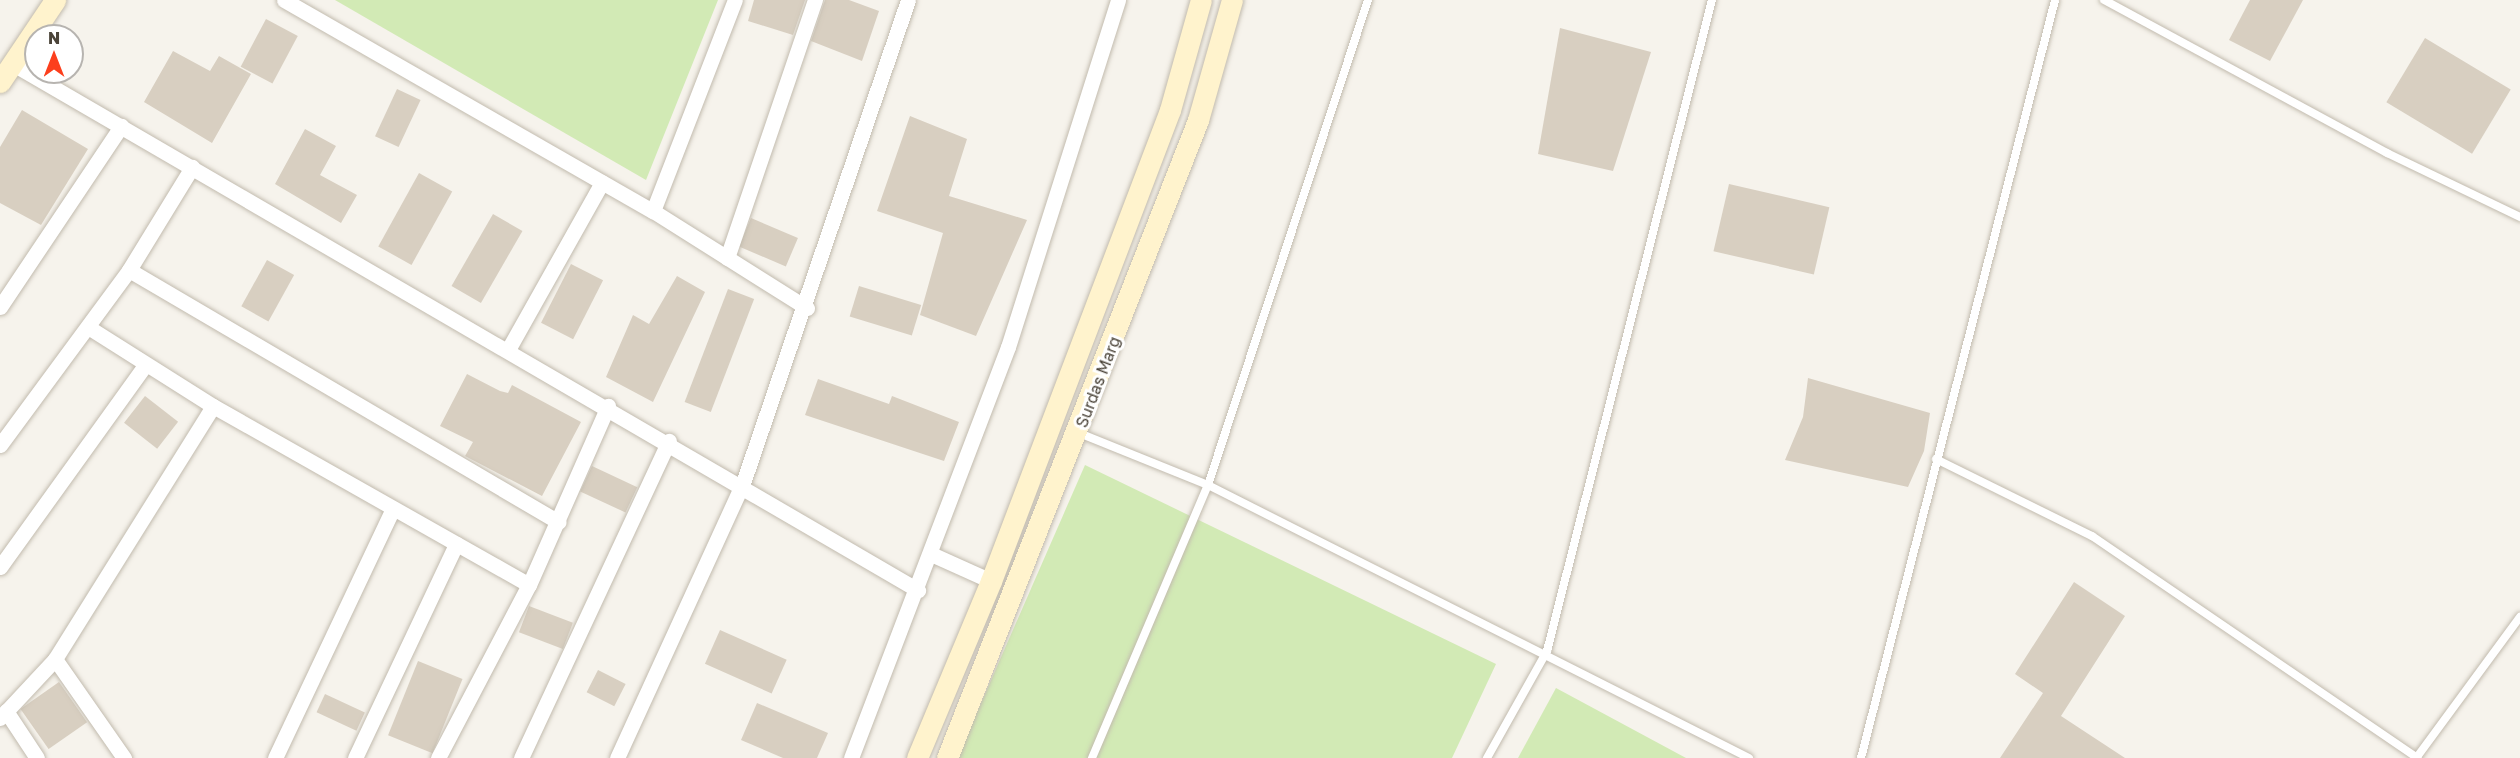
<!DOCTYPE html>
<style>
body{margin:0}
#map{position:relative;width:2520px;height:758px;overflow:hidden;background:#f6f3ec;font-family:"Golos Text",sans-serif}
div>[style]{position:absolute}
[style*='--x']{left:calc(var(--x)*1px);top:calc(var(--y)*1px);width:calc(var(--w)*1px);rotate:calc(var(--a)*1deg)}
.green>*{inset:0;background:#d2eab5}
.building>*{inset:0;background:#d8cfc1;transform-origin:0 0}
.roads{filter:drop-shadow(0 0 2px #c2bbae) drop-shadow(0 0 2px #c2bbae)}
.lane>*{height:8px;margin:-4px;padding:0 4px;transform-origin:4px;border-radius:4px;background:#fff}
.street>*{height:15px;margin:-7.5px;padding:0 7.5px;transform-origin:7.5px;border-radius:7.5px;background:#fff}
.secondary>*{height:21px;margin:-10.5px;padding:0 10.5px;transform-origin:10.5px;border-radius:10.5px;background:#fff3cd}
span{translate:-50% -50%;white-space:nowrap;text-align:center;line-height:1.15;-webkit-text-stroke:6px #fff;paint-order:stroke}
.street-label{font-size:16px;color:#4b4439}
.north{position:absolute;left:24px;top:24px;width:60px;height:60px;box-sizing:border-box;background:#fff;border:2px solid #b7b4b0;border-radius:50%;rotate:0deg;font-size:16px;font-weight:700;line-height:24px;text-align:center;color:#4b4439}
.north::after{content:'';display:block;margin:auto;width:21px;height:27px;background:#fc3f1d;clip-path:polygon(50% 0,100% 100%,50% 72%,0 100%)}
</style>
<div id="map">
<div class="green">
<div style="clip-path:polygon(335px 0,718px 0,646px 180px)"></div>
<div style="clip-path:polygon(1085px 465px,1496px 664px,1452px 758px,957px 758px)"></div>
<div style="clip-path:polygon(1556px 688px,1686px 758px,1518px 758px)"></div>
</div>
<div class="building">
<div style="clip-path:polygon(754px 0,805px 0,793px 35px,748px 21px)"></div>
<div style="clip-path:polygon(825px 0,849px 0,879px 11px,862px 61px,811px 41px)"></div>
<div style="clip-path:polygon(2250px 0,2303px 0,2270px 61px,2229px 40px)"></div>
<div style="left:266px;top:19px;width:36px;height:54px;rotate:28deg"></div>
<div style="clip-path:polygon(1560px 28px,1651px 52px,1613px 171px,1538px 154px)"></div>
<div style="left:2425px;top:38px;width:100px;height:75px;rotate:31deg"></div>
<div style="clip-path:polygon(173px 51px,210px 71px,219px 56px,251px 74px,212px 143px,144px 102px)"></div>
<div style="left:397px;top:89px;width:26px;height:52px;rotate:25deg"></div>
<div style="clip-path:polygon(22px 110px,88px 149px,41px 225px,0 203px,0 147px)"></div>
<div style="clip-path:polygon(910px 116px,967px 139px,949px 196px,1027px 220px,976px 336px,920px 315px,943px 233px,877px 211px)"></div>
<div style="clip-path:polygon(305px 129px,336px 146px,320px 175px,357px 195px,341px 223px,275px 184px)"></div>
<div style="left:419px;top:173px;width:38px;height:84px;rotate:29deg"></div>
<div style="left:1729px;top:184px;width:103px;height:69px;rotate:13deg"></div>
<div style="left:493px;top:214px;width:34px;height:83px;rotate:30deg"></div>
<div style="left:751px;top:218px;width:51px;height:31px;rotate:23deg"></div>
<div style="left:267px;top:260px;width:31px;height:53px;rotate:29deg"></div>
<div style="left:571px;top:264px;width:36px;height:66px;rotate:27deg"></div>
<div style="clip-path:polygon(677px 276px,705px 292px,653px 402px,606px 377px,633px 315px,649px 324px)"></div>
<div style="left:859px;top:286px;width:65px;height:32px;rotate:17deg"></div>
<div style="left:728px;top:289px;width:28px;height:121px;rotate:21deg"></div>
<div style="clip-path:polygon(467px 374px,500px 391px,508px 393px,512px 385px,581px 422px,542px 496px,465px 456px,473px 442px,440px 426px)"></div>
<div style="clip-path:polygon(1808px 378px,1930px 413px,1924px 451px,1908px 487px,1785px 460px,1803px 417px)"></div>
<div style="clip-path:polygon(818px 379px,889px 404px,892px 396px,959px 422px,944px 461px,805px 415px)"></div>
<div style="left:145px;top:396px;width:42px;height:34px;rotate:38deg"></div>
<div style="left:592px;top:466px;width:50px;height:28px;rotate:25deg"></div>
<div style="clip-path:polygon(2074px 582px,2125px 616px,2061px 716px,2125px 758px,2000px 758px,2043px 693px,2015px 674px)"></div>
<div style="left:529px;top:606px;width:47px;height:28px;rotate:21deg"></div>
<div style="left:720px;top:630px;width:73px;height:37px;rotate:24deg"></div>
<div style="left:418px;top:661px;width:48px;height:80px;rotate:22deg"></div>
<div style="left:598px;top:670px;width:31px;height:25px;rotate:27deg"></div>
<div style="left:59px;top:682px;width:49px;height:47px;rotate:55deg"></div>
<div style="left:325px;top:694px;width:44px;height:20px;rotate:25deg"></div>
<div style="clip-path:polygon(757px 703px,828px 733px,817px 758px,783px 758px,741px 740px)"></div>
</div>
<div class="roads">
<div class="lane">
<div style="--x:2104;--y:0;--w:322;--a:28.4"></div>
<div style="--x:2387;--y:153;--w:148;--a:25.7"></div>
<div style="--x:1079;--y:433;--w:139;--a:22"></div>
<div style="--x:1208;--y:485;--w:606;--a:26.78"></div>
<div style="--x:1936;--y:459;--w:174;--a:26.3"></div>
<div style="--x:2092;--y:536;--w:394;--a:34.3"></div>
<div style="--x:2417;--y:757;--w:174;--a:-53.7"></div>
<div style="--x:1092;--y:758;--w:297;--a:-67"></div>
<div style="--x:1208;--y:485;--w:511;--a:-71.74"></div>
<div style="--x:1487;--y:758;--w:123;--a:-60.7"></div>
<div style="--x:1547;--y:651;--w:672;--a:-75.78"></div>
<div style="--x:1861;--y:758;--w:782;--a:-75.64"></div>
</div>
<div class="street">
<div style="--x:284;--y:0;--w:425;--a:29.8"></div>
<div style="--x:653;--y:211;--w:182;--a:32.2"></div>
<div style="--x:13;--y:64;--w:1047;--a:30.17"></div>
<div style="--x:653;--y:211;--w:226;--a:-68.8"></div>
<div style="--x:727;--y:258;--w:273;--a:-71.2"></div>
<div style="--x:129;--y:270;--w:498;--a:30.4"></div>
<div style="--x:0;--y:307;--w:218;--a:-56.2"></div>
<div style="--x:88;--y:327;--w:148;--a:32.3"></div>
<div style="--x:213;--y:406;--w:363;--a:29.5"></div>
<div style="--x:509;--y:348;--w:190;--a:-60.7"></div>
<div style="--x:0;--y:445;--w:217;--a:-53.6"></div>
<div style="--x:129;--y:270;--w:121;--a:-58.5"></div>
<div style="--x:931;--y:554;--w:66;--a:24.2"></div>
<div style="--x:0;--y:567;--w:249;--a:-54.3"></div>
<div style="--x:55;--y:659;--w:121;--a:55.1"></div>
<div style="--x:6;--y:711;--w:56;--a:56.6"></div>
<div style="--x:0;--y:718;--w:81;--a:-47"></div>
<div style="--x:55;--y:659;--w:298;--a:-58"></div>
<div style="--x:275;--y:758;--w:276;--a:-64.7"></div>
<div style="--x:355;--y:758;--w:237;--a:-64.7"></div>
<div style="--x:438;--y:758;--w:195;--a:-62.3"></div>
<div style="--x:529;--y:585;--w:196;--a:-66.2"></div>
<div style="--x:521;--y:758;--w:350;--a:-65"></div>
<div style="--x:617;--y:758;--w:302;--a:-65.4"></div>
<div style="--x:743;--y:483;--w:510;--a:-71.14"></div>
<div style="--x:851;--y:758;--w:440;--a:-69.1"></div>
<div style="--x:1008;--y:347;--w:364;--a:-72.4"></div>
</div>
<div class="secondary">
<div style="--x:0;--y:82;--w:99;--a:-56.1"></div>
<div style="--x:917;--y:758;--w:192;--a:-67.3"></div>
<div style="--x:991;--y:581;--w:504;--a:-69.19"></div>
<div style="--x:1170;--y:110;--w:114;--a:-74.3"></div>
<div style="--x:947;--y:758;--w:686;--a:-68.52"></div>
<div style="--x:1198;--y:120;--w:125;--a:-74.2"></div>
</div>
</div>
<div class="street-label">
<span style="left:1098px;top:382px;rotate:-69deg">Surdas Marg</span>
</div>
<div class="north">N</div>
</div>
